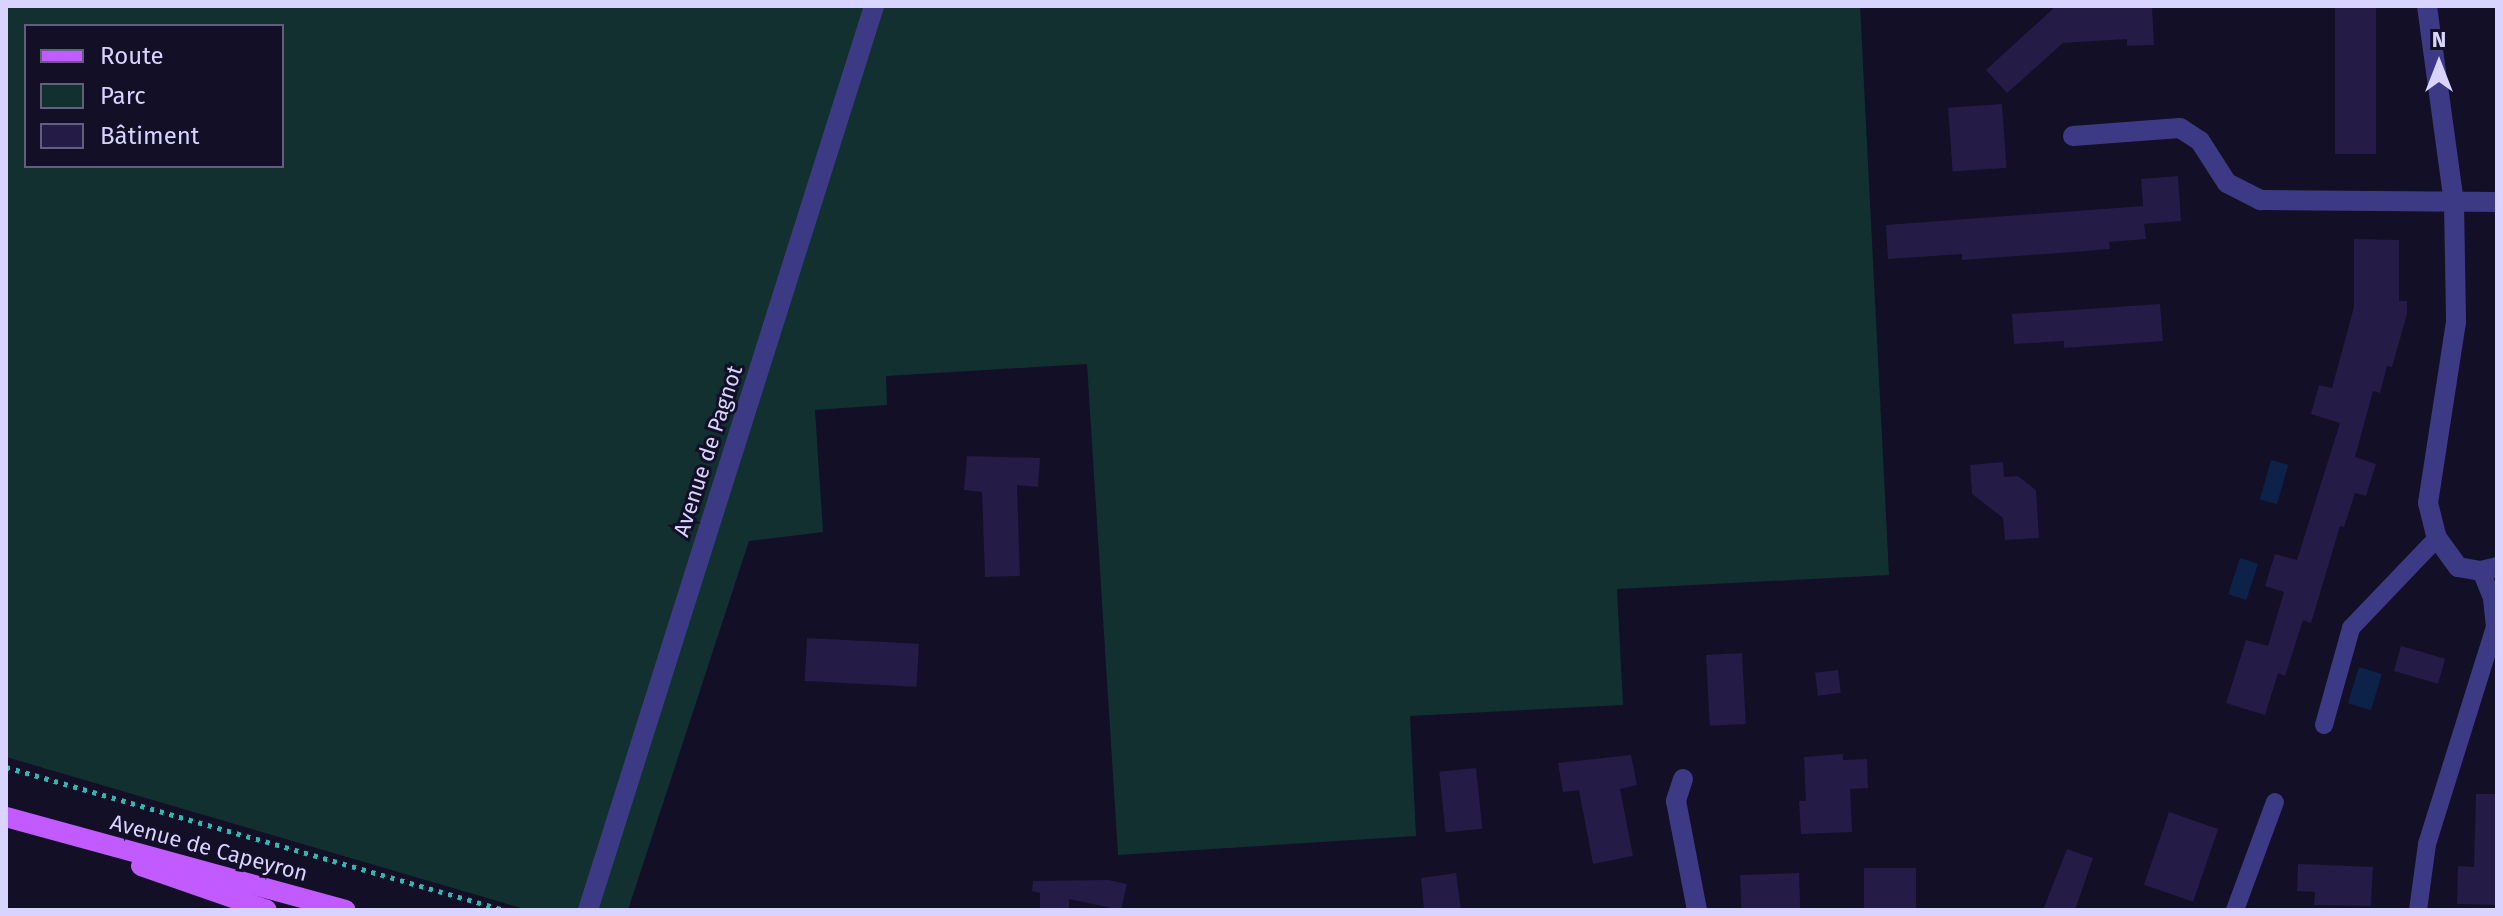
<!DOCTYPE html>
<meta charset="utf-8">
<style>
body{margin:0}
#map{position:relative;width:2503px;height:916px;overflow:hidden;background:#130f26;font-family:"Fira Sans",sans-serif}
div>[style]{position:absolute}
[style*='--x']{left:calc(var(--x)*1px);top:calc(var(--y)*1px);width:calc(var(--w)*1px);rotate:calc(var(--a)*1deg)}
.green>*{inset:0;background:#12302f}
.water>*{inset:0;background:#0c2248;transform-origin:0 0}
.building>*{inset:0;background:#241b47;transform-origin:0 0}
.path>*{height:5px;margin-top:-2.5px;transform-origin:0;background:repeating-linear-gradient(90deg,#2fb8b0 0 4px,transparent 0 10px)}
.service>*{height:18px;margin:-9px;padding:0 9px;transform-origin:9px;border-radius:9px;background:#3d3a85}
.minor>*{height:20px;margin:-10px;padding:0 10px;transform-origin:10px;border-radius:10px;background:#3d3a85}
.tertiary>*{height:20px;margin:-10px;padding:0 10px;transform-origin:10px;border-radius:10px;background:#3d3a85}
.primary>*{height:20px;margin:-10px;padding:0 10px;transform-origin:10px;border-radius:10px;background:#c25bff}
span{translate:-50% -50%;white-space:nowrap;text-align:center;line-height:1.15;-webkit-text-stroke:6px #130f26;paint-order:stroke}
.street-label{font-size:22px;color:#d9d4ff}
.frame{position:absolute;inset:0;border:8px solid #d9d4ff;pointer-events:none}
.legend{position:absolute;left:24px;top:24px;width:260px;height:144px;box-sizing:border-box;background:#130f26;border:2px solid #625e7d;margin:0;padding:10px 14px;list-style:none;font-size:24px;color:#d9d4ff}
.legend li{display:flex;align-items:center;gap:16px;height:40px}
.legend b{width:40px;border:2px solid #625e7d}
.north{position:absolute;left:2399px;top:24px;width:80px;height:80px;-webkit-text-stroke:6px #130f26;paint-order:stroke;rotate:0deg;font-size:22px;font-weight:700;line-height:32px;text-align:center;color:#d9d4ff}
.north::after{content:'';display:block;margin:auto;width:28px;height:36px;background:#d9d4ff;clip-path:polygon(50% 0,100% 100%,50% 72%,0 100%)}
</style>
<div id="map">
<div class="green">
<div style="clip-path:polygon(evenodd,6px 6px,1860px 6px,1889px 575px,1617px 589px,1623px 705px,1410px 716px,1416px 836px,1118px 855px,1087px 364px,886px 376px,887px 405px,815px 410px,823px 532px,749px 541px,628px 910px,528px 910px,6px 757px,6px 6px,26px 26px,282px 26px,282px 166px,26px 166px,26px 26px)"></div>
</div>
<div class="water">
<div style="left:2271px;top:460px;width:18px;height:41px;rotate:16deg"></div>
<div style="left:2240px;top:558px;width:19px;height:38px;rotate:18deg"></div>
<div style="left:2359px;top:667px;width:24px;height:38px;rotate:17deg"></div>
</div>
<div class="building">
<div style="clip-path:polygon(2056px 6px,2152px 6px,2154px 45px,2127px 46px,2127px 39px,2063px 43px,2007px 93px,1986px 70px)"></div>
<div style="left:2335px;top:6px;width:41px;height:148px"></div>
<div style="left:2002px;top:104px;width:64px;height:54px;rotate:86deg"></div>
<div style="clip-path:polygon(2178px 176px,2181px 221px,2144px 224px,2146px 239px,2109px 242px,2110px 249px,2073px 252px,1962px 260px,1962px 254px,1888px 259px,1886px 225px,2143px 206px,2141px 179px)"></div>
<div style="clip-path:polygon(2354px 239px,2399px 240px,2399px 301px,2407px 301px,2407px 314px,2392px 367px,2387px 366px,2380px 393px,2373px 391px,2355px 457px,2376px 464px,2366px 496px,2355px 493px,2344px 527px,2340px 526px,2311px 623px,2303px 620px,2285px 676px,2278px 673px,2265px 715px,2226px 703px,2246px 640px,2268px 646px,2284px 592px,2265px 586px,2275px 554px,2297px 560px,2340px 423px,2311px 414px,2319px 385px,2332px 388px,2354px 307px)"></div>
<div style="clip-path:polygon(2160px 304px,2163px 341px,2064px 348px,2064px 341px,2014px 344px,2012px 314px)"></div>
<div style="clip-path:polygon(967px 456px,1040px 458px,1038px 487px,1017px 485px,1020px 576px,985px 577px,982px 492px,964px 490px)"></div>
<div style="clip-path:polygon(2003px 462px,2004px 477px,2018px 476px,2036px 490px,2039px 538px,2005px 540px,2003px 518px,1972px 494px,1970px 465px)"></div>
<div style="left:807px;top:638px;width:112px;height:43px;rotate:3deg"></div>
<div style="left:2401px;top:646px;width:46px;height:26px;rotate:16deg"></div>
<div style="left:1742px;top:653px;width:71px;height:36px;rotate:87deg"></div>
<div style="left:1838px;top:670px;width:23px;height:23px;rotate:83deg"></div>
<div style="clip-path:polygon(1843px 754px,1843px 760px,1867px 759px,1868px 788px,1850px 789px,1852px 832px,1801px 834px,1799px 801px,1806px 801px,1804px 757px)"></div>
<div style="clip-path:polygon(1631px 755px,1637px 785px,1620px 789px,1633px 856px,1593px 864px,1579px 790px,1563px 792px,1558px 763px)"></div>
<div style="left:1476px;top:768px;width:61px;height:37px;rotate:84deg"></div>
<div style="clip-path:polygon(2476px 794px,2497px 794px,2497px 905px,2457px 904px,2458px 866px,2474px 867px)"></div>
<div style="left:2169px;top:812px;width:52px;height:77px;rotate:19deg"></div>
<div style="clip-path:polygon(2067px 849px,2093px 858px,2075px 910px,2043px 910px)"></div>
<div style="clip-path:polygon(2298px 864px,2373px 867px,2371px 906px,2314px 905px,2315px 892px,2297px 891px)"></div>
<div style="left:1916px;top:868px;width:42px;height:52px;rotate:90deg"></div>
<div style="clip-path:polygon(1456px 873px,1461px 910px,1424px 910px,1421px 878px)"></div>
<div style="left:1799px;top:873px;width:37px;height:59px;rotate:88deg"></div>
<div style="clip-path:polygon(1108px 880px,1127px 884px,1121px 910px,1069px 899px,1069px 910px,1040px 910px,1040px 893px,1032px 891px,1033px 881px)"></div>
</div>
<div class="path">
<div style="--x:6;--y:767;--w:518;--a:16.02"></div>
</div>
<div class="service">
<div style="--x:2324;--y:725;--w:101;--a:-74.4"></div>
<div style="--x:2351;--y:628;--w:124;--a:-46.3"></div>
<div style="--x:2235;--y:910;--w:115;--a:-69.7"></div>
<div style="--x:2418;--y:910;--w:67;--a:-82.2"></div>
<div style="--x:2427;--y:844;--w:227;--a:-72.6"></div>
<div style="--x:2495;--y:627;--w:29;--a:-96"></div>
<div style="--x:2492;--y:598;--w:29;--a:-112"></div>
</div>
<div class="minor">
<div style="--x:2427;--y:6;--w:199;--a:82.2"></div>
<div style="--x:2454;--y:203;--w:119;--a:89"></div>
<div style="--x:2456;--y:322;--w:183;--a:98.8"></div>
<div style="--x:2428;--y:503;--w:36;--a:76"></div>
<div style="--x:2437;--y:538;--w:36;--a:54"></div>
<div style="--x:2458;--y:567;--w:23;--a:10"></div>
<div style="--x:2481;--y:571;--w:16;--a:-14"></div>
<div style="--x:2073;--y:136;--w:107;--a:-4.3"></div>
<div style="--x:2180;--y:128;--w:24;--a:33"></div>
<div style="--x:2200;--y:141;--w:50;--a:57.3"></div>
<div style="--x:2227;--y:183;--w:38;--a:27"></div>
<div style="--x:2261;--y:200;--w:236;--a:0.5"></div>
<div style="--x:1683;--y:779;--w:23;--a:108"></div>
<div style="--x:1676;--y:801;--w:111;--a:79.1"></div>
</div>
<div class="tertiary">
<div style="--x:588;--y:910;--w:948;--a:-72.44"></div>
</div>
<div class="primary">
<div style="--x:6;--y:817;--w:352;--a:15.3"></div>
<div style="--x:141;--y:866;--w:133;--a:19.2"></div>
</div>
<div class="street-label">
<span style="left:708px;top:451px;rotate:-72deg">Avenue de Pagnot</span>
<span style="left:209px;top:848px;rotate:15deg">Avenue de Capeyron</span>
</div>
<div class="frame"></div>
<ul class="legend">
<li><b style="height:10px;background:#c25bff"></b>Route</li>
<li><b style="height:22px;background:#12302f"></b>Parc</li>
<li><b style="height:22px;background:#241b47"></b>Bâtiment</li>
</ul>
<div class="north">N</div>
</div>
